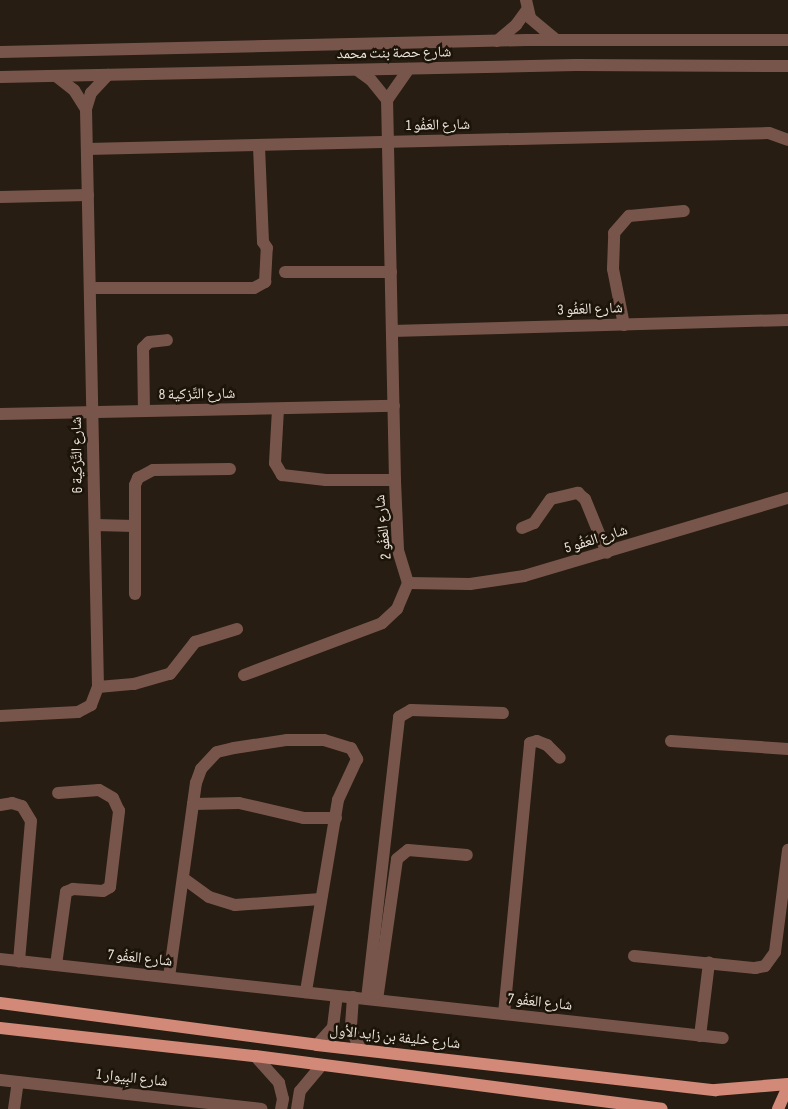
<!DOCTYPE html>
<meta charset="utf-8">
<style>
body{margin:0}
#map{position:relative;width:788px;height:1109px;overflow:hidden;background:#271d12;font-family:"Sofia Sans Condensed","Noto Naskh Arabic",sans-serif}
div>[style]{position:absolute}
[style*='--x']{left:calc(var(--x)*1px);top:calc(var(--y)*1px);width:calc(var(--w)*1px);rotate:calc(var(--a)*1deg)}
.minor>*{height:12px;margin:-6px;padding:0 6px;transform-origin:6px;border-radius:6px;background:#78554b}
.major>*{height:12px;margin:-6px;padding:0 6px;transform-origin:6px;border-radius:6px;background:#d28977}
span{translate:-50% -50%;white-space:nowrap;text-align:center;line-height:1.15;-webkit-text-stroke:5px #1d1409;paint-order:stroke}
.street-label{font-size:15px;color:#ece5dd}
</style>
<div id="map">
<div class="minor">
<div style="--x:526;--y:0;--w:18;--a:77"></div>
<div style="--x:530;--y:18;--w:33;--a:40"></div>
<div style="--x:497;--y:41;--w:25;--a:-40"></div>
<div style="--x:516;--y:25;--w:17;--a:-54"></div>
<div style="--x:0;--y:52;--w:526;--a:-1.31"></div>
<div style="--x:526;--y:40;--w:262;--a:0"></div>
<div style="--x:357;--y:70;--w:17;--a:36"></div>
<div style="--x:371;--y:80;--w:26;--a:51"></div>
<div style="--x:56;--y:76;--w:23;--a:38"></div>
<div style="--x:74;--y:90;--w:22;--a:58"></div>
<div style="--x:0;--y:77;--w:576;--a:-1.19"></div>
<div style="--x:576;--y:65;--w:212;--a:0.3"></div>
<div style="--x:87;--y:149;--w:682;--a:-1.34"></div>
<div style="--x:769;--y:133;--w:20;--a:20"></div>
<div style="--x:0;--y:197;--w:88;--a:-1.3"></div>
<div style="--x:285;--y:272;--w:106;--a:0"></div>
<div style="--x:90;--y:288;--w:164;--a:0"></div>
<div style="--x:254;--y:288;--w:13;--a:-29"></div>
<div style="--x:265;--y:282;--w:34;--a:-87"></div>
<div style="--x:267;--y:248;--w:7;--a:-124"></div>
<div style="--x:263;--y:242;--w:97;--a:-92.4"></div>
<div style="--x:624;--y:325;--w:57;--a:-101.1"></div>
<div style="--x:613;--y:269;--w:36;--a:-88"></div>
<div style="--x:614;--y:233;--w:23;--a:-49"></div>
<div style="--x:629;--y:216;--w:55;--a:-5.2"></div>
<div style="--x:392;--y:331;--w:396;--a:-1.6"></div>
<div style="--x:278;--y:409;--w:54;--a:93.2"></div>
<div style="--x:275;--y:463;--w:14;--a:60"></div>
<div style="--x:282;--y:475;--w:44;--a:6.5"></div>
<div style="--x:326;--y:480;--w:69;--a:0"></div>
<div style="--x:144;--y:411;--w:63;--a:-90.9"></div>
<div style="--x:143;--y:348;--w:8;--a:-45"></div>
<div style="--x:149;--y:342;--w:18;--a:-6"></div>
<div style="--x:0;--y:414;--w:394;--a:-1.2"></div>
<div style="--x:95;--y:525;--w:40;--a:1.4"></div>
<div style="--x:522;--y:528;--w:13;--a:-23"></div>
<div style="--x:534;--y:523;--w:29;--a:-55"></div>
<div style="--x:551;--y:499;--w:28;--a:-13"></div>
<div style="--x:578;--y:493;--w:9;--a:41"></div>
<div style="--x:585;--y:499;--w:58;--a:67.8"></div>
<div style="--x:408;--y:583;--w:62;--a:0.9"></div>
<div style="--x:470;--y:584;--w:55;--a:-8.4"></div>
<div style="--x:524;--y:576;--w:275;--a:-16.5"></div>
<div style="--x:135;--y:594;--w:109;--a:-90"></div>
<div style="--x:135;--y:485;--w:8;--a:-67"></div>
<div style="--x:138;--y:478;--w:17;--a:-28"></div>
<div style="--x:153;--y:470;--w:77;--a:-0.7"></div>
<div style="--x:244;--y:675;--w:147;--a:-20.6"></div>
<div style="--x:382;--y:623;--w:21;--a:-43"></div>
<div style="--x:397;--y:609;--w:28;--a:-67"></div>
<div style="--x:408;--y:583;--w:34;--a:-107"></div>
<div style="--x:398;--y:550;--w:70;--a:-92.5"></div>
<div style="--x:395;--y:480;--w:380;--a:-91.2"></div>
<div style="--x:387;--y:100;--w:38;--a:-55"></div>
<div style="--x:98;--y:687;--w:36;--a:-5"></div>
<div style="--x:134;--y:684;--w:37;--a:-16"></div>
<div style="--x:170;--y:674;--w:41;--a:-52"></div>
<div style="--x:195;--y:642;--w:44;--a:-17.2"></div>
<div style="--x:0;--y:716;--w:78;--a:-2.9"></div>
<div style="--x:78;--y:712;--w:15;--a:-28"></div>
<div style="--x:91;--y:705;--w:19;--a:-69"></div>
<div style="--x:98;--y:687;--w:578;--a:-91.19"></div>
<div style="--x:86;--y:109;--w:17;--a:-73"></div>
<div style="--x:91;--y:93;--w:25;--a:-47"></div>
<div style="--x:671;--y:741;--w:117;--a:3.9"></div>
<div style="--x:193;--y:804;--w:46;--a:-1.2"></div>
<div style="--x:239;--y:803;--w:67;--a:13"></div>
<div style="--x:304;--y:818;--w:32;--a:0"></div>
<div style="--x:0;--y:805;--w:12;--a:-9"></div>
<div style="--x:12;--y:803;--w:10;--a:17"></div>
<div style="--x:22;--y:806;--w:17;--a:59"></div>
<div style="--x:31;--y:821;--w:141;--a:94.9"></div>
<div style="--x:183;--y:878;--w:32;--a:36"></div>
<div style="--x:209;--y:897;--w:27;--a:17"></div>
<div style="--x:235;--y:905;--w:86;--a:-4"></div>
<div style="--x:634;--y:956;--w:122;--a:5.7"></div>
<div style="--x:755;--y:968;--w:10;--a:-11"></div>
<div style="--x:765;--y:966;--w:17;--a:-54"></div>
<div style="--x:775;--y:952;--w:103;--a:-82.7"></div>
<div style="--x:0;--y:959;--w:727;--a:6.24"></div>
<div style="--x:56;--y:965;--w:74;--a:-82.2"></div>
<div style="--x:66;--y:892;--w:8;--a:-23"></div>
<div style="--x:73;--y:889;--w:30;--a:4"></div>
<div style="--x:103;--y:891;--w:8;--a:-30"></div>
<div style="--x:110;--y:887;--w:77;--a:-83.2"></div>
<div style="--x:119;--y:811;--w:14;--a:-115"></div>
<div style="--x:113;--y:798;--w:16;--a:-150"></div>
<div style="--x:99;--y:790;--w:41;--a:175.8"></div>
<div style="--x:169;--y:977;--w:196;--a:-82.1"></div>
<div style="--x:196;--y:783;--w:15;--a:-70"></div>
<div style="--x:201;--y:769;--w:23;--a:-47"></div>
<div style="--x:217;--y:752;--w:17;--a:-13"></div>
<div style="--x:234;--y:748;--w:54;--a:-8.6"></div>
<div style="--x:287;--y:740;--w:37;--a:0"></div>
<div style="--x:324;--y:740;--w:28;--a:17"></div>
<div style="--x:351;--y:748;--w:13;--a:61"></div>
<div style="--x:357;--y:759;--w:45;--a:114.9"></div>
<div style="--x:338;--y:800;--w:195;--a:99.5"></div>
<div style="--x:353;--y:997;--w:32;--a:94"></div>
<div style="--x:351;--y:1029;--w:23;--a:65"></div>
<div style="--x:367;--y:999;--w:284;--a:-83.5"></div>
<div style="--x:399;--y:717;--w:14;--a:-30"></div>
<div style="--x:411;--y:710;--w:92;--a:1.9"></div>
<div style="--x:377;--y:1000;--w:142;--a:-81.9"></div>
<div style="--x:397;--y:859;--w:14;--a:-39"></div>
<div style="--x:408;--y:850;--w:59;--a:4.8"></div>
<div style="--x:504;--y:1014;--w:272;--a:-84.5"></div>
<div style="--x:530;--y:743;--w:7;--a:-16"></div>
<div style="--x:537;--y:741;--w:11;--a:22"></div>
<div style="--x:547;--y:745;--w:18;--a:45"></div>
<div style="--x:700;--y:1036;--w:74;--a:-83"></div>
<div style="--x:317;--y:1045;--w:24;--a:-48"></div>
<div style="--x:333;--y:1027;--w:31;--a:-83"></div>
<div style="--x:255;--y:1056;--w:36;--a:48"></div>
<div style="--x:279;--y:1083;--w:16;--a:76"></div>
<div style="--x:283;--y:1099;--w:10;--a:101"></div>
<div style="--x:0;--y:1080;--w:263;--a:6.3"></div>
<div style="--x:14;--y:1109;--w:27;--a:-82"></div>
<div style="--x:297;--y:1109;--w:18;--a:-81"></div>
<div style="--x:300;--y:1091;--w:33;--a:-50"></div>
</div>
<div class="major">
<div style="--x:0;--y:1003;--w:320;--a:7.5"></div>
<div style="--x:317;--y:1045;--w:401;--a:6.5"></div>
<div style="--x:715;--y:1090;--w:73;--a:-4.7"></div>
<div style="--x:0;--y:1028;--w:257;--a:6.3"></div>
<div style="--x:255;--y:1056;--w:410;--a:7.4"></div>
<div style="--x:778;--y:1109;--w:24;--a:-66"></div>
</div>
<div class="street-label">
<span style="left:394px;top:53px;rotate:-1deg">شارع حصة بنت محمد</span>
<span style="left:438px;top:125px;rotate:-1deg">شارع العَفُو 1</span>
<span style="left:590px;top:309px;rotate:-2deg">شارع العَفُو 3</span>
<span style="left:197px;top:394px;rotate:-1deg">شارع التَّزكية 8</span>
<span style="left:77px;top:455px;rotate:-91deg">شارع التَّزكية 6</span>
<span style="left:383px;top:527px;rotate:-96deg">شارع العَفُو 2</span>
<span style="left:596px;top:539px;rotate:-17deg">شارع العَفُو 5</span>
<span style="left:140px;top:958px;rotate:6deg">شارع العَفُو 7</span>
<span style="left:540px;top:1002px;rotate:6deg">شارع العَفُو 7</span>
<span style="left:395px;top:1037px;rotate:6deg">شارع خليفة بن زايد الأول</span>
<span style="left:132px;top:1078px;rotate:6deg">شارع البِيوار 1</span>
</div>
</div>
